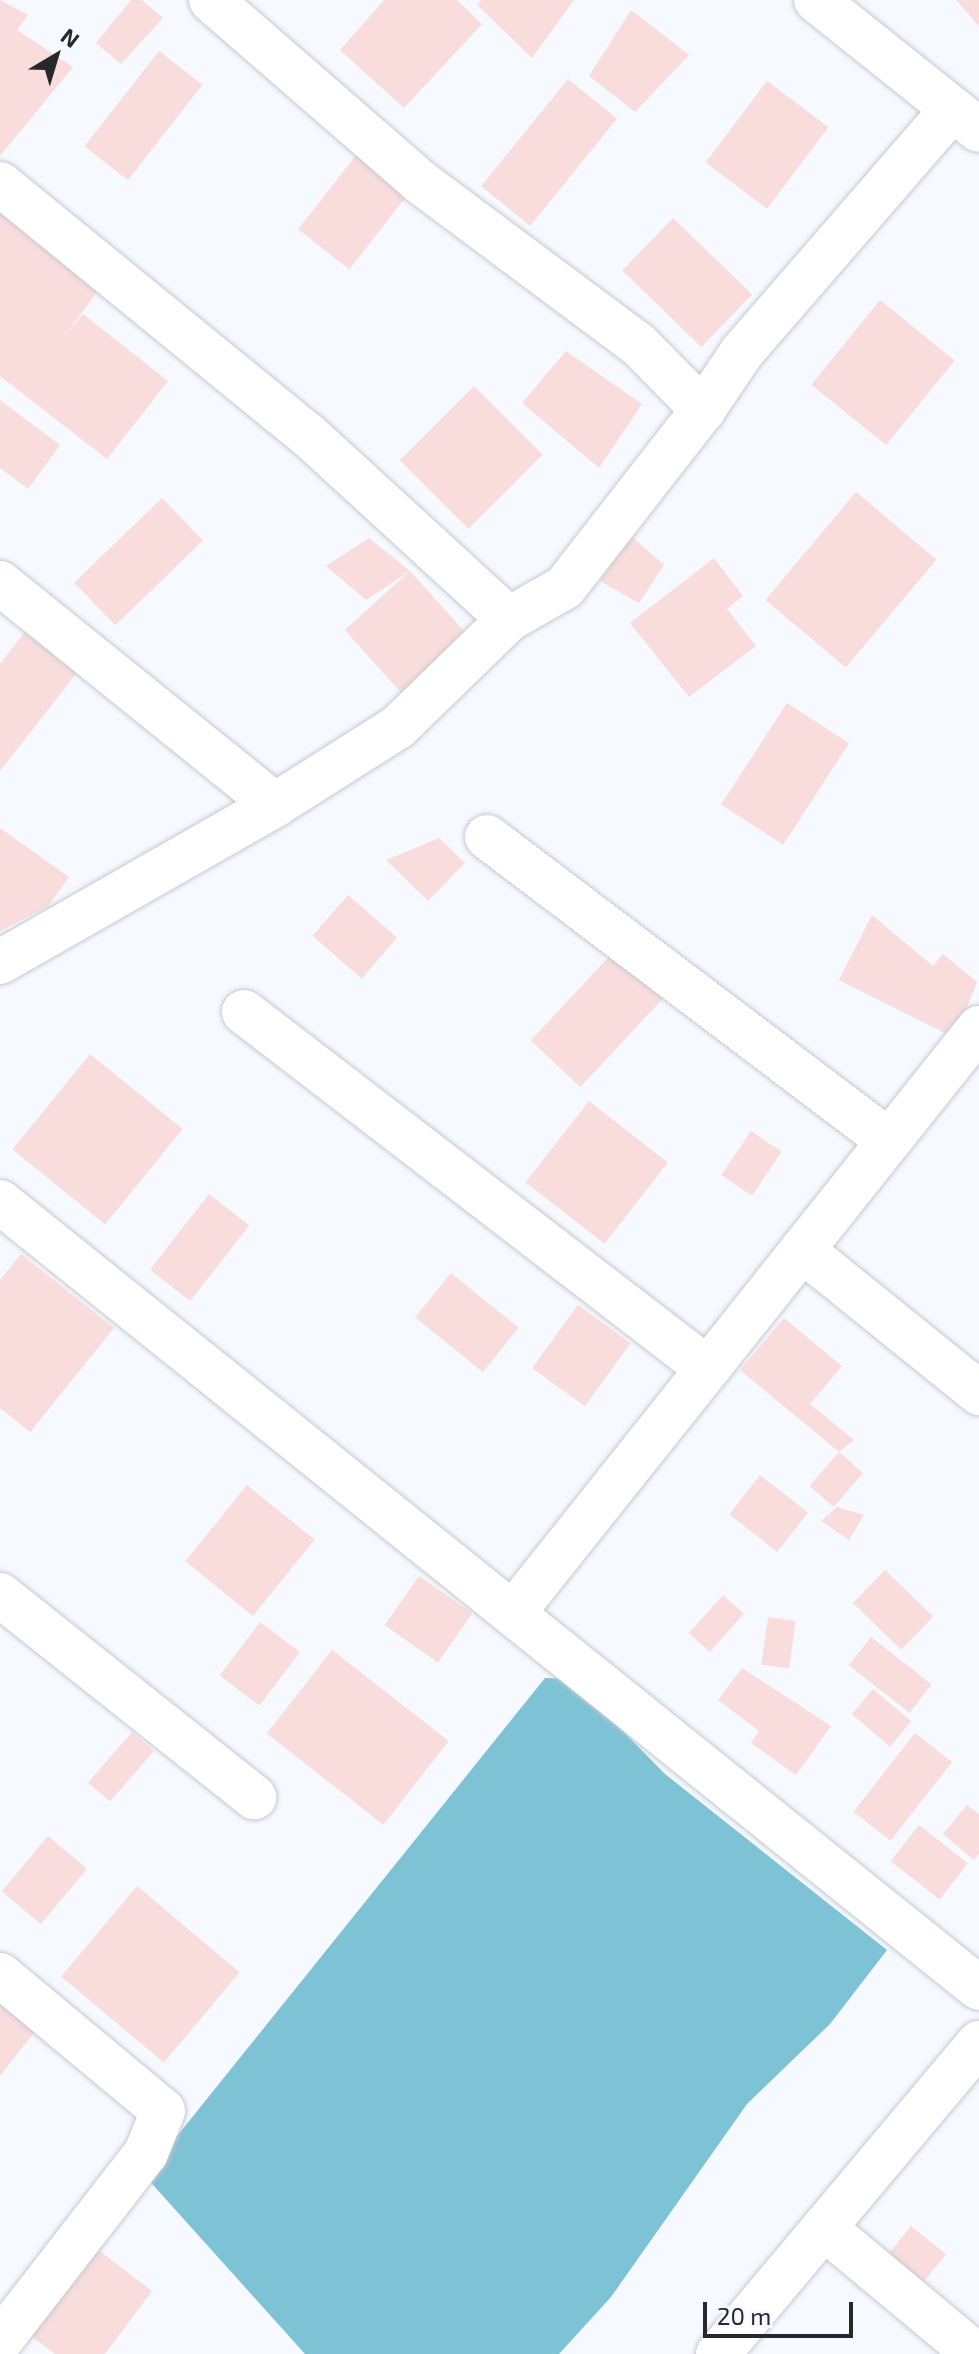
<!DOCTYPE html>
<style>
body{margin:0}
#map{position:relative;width:979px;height:2354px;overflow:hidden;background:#f6f9ff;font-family:"Exo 2",sans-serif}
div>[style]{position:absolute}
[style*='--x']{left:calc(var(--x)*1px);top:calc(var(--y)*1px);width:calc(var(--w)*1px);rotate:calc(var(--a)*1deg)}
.water>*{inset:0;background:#7ec2d6}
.building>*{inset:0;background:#f8dddc;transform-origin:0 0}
.roads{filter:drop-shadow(0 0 2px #c5c9d0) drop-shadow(0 0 2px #c5c9d0)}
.minor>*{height:44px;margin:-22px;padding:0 22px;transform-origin:22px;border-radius:22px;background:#fff}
span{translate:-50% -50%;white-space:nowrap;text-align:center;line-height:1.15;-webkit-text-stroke:7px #f6f9ff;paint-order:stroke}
.north{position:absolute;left:16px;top:16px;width:80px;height:80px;-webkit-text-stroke:6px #f6f9ff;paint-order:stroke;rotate:38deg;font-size:22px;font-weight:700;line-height:32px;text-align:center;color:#26282a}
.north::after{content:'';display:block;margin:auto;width:28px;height:36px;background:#26282a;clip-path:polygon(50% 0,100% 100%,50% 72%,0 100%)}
.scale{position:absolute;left:703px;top:2302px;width:150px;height:36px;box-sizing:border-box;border:4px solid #26282a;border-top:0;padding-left:10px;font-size:24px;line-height:28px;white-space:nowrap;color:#26282a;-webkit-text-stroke:6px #f6f9ff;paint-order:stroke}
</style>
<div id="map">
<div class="water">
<div style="clip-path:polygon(545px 1678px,572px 1679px,665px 1774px,887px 1950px,830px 2024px,747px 2104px,611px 2297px,559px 2354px,305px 2354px,145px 2176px)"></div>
</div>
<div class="building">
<div style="clip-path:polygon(0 0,28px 15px,17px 30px,73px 67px,0 156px)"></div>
<div style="clip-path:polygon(131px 0,142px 0,163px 18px,121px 64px,96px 43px)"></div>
<div style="clip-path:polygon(384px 0,457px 0,482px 24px,404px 108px,340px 50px)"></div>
<div style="clip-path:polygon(481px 0,574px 0,532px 58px,477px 5px)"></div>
<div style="clip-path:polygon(956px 0,979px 0,979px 26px)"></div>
<div style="clip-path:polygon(631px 10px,689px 55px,635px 112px,589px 76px)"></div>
<div style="left:159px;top:51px;width:55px;height:121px;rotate:38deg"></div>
<div style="left:568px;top:79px;width:63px;height:138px;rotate:39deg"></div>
<div style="left:767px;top:81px;width:77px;height:102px;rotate:37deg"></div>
<div style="left:364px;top:145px;width:65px;height:107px;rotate:38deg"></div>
<div style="clip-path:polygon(0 213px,100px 288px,63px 338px,83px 314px,168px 381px,107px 459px,0 376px)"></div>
<div style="left:673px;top:218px;width:110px;height:73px;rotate:44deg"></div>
<div style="left:880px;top:300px;width:96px;height:109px;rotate:39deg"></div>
<div style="clip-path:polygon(566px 351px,642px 404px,599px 468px,522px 403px)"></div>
<div style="left:474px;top:386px;width:97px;height:105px;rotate:45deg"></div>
<div style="clip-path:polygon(0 400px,60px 445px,28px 489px,0 468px)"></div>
<div style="left:856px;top:492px;width:105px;height:141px;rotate:40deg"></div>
<div style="left:162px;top:498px;width:59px;height:122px;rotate:46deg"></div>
<div style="clip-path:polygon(631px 536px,664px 565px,639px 603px,600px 581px)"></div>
<div style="clip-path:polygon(369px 538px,410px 571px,366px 600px,326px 566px)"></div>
<div style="clip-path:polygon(714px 558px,743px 596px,727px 609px,756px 646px,689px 697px,630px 623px)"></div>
<div style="left:410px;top:571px;width:87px;height:88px;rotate:48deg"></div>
<div style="clip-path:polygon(31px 624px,83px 665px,0 771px,0 664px)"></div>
<div style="left:787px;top:703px;width:74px;height:121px;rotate:33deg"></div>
<div style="clip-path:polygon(0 828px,69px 877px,48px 906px,0 931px)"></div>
<div style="clip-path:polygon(439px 838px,465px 863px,428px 901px,386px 860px)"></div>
<div style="left:348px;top:895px;width:65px;height:54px;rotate:41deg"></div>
<div style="clip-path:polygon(872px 915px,933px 966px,943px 954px,977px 982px,955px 1038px,839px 980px)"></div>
<div style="left:618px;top:947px;width:68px;height:128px;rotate:43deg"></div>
<div style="left:90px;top:1054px;width:119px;height:123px;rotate:39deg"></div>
<div style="left:589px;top:1101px;width:100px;height:103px;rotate:38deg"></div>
<div style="left:751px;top:1131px;width:37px;height:53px;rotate:34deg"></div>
<div style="left:209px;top:1194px;width:51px;height:96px;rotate:38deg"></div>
<div style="clip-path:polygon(21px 1254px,114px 1328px,30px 1432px,0 1408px,0 1280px)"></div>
<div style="left:451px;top:1273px;width:87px;height:57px;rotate:39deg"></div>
<div style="left:578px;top:1305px;width:65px;height:78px;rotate:36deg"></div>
<div style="clip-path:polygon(784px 1318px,842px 1366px,810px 1404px,854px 1440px,839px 1452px,740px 1370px)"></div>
<div style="left:839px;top:1452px;width:32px;height:45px;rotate:41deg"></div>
<div style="left:760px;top:1475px;width:61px;height:50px;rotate:38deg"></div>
<div style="left:247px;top:1485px;width:87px;height:98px;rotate:39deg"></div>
<div style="clip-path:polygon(837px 1507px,864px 1515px,849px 1540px,821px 1521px)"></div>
<div style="left:885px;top:1570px;width:67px;height:46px;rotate:44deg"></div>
<div style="left:419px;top:1576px;width:65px;height:60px;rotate:35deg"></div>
<div style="left:723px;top:1595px;width:28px;height:51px;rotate:42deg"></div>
<div style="left:768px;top:1617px;width:28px;height:48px;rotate:8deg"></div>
<div style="left:260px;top:1622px;width:50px;height:67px;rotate:37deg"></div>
<div style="left:871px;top:1637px;width:77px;height:36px;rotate:38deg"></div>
<div style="left:332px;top:1650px;width:148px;height:106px;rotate:38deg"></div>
<div style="clip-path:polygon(742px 1668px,831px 1726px,796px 1775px,751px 1743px,759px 1731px,718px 1700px)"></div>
<div style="left:873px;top:1689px;width:50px;height:33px;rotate:40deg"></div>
<div style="left:132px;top:1732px;width:29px;height:67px;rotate:41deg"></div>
<div style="left:915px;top:1733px;width:47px;height:100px;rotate:38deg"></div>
<div style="clip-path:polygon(967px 1805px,979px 1814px,979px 1854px,974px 1860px,943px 1834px)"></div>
<div style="left:919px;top:1825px;width:62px;height:46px;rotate:38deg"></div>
<div style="left:48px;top:1836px;width:51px;height:72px;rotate:40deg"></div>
<div style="left:137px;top:1886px;width:134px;height:118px;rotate:40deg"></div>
<div style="clip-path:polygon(0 1994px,40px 2025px,0 2076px)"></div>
<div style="left:911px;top:2226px;width:45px;height:44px;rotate:39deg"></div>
<div style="clip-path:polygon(92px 2245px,152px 2291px,105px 2354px,55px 2354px,27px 2333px)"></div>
</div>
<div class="roads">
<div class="minor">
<div style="--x:211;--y:0;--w:276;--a:41"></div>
<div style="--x:419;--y:181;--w:273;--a:36.7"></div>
<div style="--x:638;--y:344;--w:93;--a:45.4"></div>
<div style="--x:816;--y:0;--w:208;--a:38.6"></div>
<div style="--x:0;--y:184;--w:396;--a:39.2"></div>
<div style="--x:307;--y:434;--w:274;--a:42.5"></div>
<div style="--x:0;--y:583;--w:353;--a:38.9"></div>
<div style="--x:487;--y:837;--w:504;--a:37.1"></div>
<div style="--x:0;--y:962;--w:317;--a:-29.7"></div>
<div style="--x:275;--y:805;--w:146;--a:-32.4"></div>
<div style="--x:398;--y:727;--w:155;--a:-44.2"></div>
<div style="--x:509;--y:619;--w:64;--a:-29.7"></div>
<div style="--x:565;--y:587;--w:224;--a:-52.1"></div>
<div style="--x:703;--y:410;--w:70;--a:-56.1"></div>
<div style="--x:742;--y:352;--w:319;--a:-49.1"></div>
<div style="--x:244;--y:1012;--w:585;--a:37.57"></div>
<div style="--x:0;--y:1202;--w:1255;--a:38.76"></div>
<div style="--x:802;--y:1250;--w:228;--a:38.9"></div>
<div style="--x:0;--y:1595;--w:325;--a:38.5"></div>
<div style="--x:513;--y:1613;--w:748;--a:-51.46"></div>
<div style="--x:0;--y:1975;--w:212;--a:39.8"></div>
<div style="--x:163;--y:2111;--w:45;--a:112"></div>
<div style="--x:146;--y:2153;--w:238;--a:127.8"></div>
<div style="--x:824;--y:2228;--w:197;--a:39.8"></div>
<div style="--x:718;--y:2354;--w:406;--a:-50"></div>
</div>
</div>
<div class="north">N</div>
<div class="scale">20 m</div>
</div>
